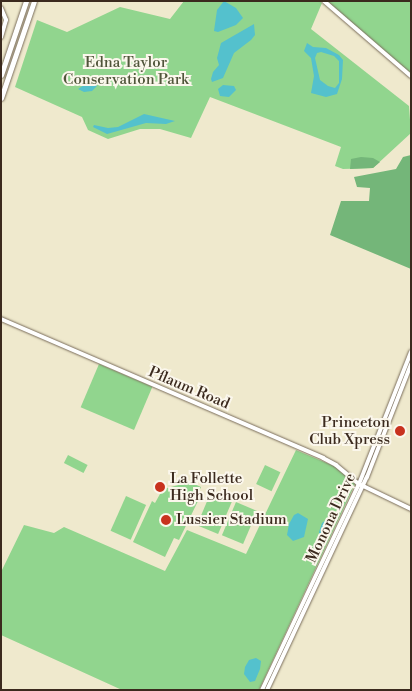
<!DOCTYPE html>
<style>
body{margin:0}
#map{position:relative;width:412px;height:691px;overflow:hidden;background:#efe9cd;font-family:"Libre Bodoni",serif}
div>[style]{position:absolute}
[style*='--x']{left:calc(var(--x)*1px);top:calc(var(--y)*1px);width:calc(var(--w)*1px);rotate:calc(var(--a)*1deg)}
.green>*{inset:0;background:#91d58e;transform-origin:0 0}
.forest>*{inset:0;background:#74b679}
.water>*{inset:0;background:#54c1cd}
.roads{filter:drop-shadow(0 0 1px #7a6d5b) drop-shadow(0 0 1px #7a6d5b)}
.minor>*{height:4px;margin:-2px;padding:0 2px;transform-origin:2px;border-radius:2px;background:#fff}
.major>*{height:5px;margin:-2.5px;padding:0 2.5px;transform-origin:2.5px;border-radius:2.5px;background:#fff}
.dots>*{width:14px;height:14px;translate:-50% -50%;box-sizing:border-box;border:2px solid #fbf7ec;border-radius:50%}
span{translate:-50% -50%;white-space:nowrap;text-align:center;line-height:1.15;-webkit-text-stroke:4px #fbf7ec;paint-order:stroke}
.park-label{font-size:15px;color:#50553a}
.street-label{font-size:15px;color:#3b2a1e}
.poi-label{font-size:15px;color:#3b2a1e}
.right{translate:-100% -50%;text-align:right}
.left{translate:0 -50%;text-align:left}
.frame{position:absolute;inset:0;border:2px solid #3b2a1e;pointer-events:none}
</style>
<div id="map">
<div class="green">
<div style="clip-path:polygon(184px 1px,320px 1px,322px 3px,311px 29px,409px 106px,411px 133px,373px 168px,343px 169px,335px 166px,341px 147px,210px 97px,191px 138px,160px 129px,140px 129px,108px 139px,88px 130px,82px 117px,15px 87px,37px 20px,67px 32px,120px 7px,170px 19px)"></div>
<div style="clip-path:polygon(324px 1px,411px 1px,411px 75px)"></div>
<div style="left:99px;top:364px;width:58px;height:47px;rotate:23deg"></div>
<div style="clip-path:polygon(296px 450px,334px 466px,355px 484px,259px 690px,122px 690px,1px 635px,1px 572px,24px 525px,54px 533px,64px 527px,165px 571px,187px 530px,246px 554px)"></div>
<div style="left:68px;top:455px;width:22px;height:9px;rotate:27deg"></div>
<div style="left:265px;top:465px;width:17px;height:21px;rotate:25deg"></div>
<div style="clip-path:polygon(190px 482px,201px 487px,196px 498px,199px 499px,179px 540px,174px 538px,165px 557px,133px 542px,152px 501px,155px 503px,160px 494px,167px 488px)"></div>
<div style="left:211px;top:492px;width:23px;height:36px;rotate:23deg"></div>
<div style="left:126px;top:496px;width:22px;height:38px;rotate:24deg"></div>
<div style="left:236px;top:502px;width:23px;height:36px;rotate:23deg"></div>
</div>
<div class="forest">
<div style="clip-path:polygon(411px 155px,411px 269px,330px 235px,341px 201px,369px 201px,370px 188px,357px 187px,354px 177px,396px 169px,403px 157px)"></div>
<div style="clip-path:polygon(361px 157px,373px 158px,380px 162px,373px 168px,350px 169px,351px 159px)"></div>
</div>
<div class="water">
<div style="clip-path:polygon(224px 1px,236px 8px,243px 18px,236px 25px,218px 32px,214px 31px,217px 10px)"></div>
<div style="clip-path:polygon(254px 24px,255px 35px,251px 40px,234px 53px,223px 78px,212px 82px,211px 79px,213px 72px,219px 65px,217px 58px,221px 43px)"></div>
<div style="clip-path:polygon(evenodd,307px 43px,313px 47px,326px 48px,339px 55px,343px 60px,342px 79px,337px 94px,326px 97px,311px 93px,314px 76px,311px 58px,304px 51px,307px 43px,321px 52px,334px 56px,339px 61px,339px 83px,335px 88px,328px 86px,320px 80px,315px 58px,317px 53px,321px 52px)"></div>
<div style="clip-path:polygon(93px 79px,97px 86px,92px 91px,84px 92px,78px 89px)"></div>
<div style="clip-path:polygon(223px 85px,234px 86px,236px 90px,229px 97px,220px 96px,218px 89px)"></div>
<div style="clip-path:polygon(144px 114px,175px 121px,166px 124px,146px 123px,107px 134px,93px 127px,94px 125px,108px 128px,118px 127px)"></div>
<div style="clip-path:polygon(298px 513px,308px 519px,304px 537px,293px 541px,287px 535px,289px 524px,294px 515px)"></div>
<div style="clip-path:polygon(330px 517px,334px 522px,328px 537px,322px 541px,320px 539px,319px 532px,322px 523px)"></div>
<div style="clip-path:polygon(256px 658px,261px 661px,260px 669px,255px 681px,250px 682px,244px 674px,245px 667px,249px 660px)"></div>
</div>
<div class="roads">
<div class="minor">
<div style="--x:324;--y:1;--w:115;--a:40.8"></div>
<div style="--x:1;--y:8;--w:13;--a:67"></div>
<div style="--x:6;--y:20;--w:18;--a:106"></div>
<div style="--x:1;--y:319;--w:351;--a:23.3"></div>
<div style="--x:323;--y:458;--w:15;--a:28"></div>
<div style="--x:336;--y:465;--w:30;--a:40"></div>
<div style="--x:359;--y:484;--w:58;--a:25.7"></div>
<div style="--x:262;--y:690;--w:228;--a:-64.8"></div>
<div style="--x:359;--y:484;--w:142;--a:-68.5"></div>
<div style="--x:267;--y:690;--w:235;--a:-64.9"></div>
<div style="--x:367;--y:477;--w:121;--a:-68.7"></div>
</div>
<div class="major">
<div style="--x:1;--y:75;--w:78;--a:-71.3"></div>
<div style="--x:1;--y:98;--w:102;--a:-71.2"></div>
</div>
</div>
<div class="dots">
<div style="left:400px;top:431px;background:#c8321e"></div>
<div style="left:160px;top:487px;background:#c8321e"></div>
<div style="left:166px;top:520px;background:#c8321e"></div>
</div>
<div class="park-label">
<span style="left:126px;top:71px">Edna Taylor<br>Conservation Park</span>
</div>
<div class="street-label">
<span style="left:189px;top:388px;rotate:23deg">Pflaum Road</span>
<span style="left:331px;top:518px;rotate:-65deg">Monona Drive</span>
</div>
<div class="poi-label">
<span class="right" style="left:390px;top:431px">Princeton<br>Club Xpress</span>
<span class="left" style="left:170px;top:487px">La Follette<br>High School</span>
<span class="left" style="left:176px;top:520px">Lussier Stadium</span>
</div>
<div class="frame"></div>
</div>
